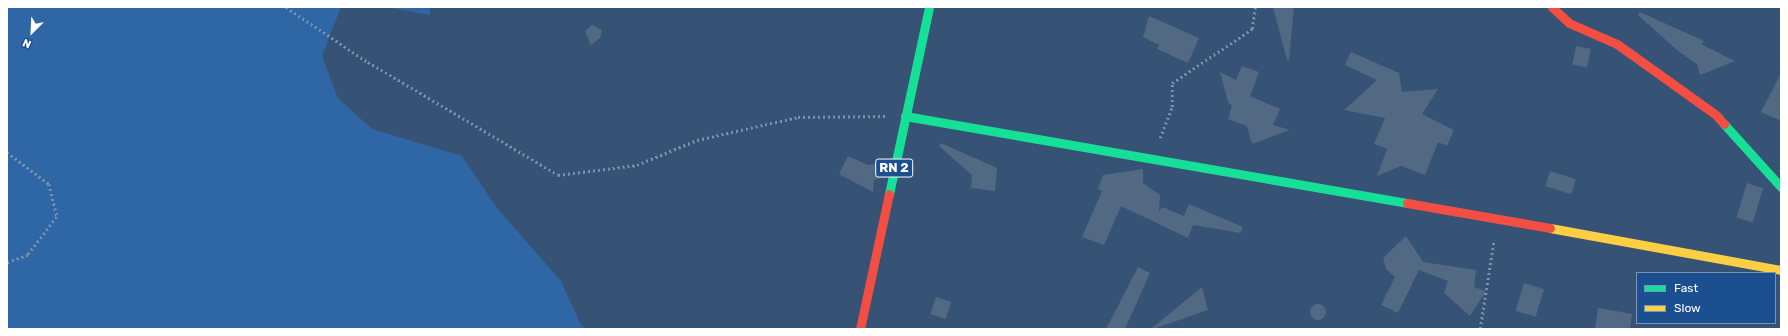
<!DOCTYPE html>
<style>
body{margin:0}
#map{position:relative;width:1788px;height:336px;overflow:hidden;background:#365274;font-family:Rubik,sans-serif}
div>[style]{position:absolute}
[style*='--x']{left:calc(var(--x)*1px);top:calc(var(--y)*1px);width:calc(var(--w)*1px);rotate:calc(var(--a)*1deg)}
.green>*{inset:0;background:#2f66a5}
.building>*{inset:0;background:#526984;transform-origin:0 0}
.round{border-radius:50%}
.path>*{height:2.5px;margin-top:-1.25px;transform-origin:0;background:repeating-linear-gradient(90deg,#7d92a8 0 2px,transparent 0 5px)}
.fast>*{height:9px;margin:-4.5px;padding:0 4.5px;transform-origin:4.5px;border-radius:4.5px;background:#16e098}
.slow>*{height:9px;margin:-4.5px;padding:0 4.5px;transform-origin:4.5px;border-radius:4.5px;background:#ffcf43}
.jam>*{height:9px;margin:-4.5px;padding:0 4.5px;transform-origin:4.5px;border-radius:4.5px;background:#f24e42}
span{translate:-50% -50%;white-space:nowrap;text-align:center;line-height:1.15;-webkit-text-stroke:3px #1b4f8f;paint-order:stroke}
.shield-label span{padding:1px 3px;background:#1b4f8f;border:1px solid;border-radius:3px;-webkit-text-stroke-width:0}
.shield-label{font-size:13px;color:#fff;font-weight:700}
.frame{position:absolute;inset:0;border:8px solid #fff;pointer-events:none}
.legend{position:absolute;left:1636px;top:272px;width:140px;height:52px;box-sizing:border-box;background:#1b4f8f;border:1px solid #7695bc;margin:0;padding:5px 7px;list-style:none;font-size:12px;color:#fff}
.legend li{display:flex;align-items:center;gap:8px;height:20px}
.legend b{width:20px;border:1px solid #7695bc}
.north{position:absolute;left:12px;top:12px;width:40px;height:40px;-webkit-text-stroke:3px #1b4f8f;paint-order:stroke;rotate:204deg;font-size:11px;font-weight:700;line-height:16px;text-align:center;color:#fff}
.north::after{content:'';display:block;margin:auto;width:14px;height:18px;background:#fff;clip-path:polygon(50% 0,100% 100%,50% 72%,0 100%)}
</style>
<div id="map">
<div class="green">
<div style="clip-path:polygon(7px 7px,341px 7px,322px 56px,338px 98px,372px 129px,462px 156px,497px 208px,561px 281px,581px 325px,587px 329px,7px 329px)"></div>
<div style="clip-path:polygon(386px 7px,430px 7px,430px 15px)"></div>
</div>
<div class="building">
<div style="clip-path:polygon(1273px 7px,1294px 7px,1289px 60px,1287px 60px)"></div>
<div style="clip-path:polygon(1640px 12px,1704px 41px,1701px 44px,1735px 61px,1700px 75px,1697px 64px,1678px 51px,1638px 15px)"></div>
<div style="clip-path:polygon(1149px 16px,1199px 38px,1188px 63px,1157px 49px,1159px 45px,1143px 37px)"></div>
<div style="clip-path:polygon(592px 25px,602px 30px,600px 38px,591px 45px,585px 31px)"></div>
<div style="left:1576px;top:46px;width:15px;height:19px;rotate:11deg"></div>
<div style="clip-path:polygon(1351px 52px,1399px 73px,1402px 92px,1438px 89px,1422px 114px,1454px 130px,1447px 146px,1438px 142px,1425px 175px,1401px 166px,1377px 176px,1387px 149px,1374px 144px,1385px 118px,1344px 110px,1377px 80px,1345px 65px)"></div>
<div style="clip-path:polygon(1242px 66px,1259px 72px,1250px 96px,1280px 109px,1273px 125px,1290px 130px,1252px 144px,1247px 126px,1228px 119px,1232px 106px,1228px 102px,1220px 72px,1236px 80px)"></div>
<div style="clip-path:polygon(1781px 73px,1781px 121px,1761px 112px)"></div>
<div style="clip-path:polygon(941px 143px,997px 168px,995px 191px,971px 188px,972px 175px,939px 146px)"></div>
<div style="clip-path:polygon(848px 156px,868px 165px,883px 163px,880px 178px,874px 180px,873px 192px,839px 174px)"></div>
<div style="clip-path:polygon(1143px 169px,1143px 183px,1160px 195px,1159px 212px,1162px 207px,1184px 216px,1189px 204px,1243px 227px,1241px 233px,1193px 225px,1188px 238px,1121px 206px,1104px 245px,1082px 237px,1102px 191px,1098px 189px,1103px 175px)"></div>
<div style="left:1550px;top:171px;width:27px;height:16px;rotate:17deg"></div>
<div style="left:1747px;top:183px;width:17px;height:36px;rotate:17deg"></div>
<div style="clip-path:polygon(1406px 236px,1423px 262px,1476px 270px,1474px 287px,1486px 291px,1470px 316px,1444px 293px,1448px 281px,1419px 270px,1398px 313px,1381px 305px,1395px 277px,1386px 269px,1383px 258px)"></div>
<div style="clip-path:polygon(1138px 267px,1150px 273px,1125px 329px,1106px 329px)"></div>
<div style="left:1524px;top:283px;width:21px;height:29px;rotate:17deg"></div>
<div style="clip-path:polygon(1202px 287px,1208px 310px,1153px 329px,1152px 328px)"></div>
<div style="left:936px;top:297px;width:16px;height:18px;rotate:18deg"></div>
<div class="round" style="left:1310px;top:304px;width:16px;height:16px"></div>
<div style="clip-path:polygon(1598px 308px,1632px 314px,1630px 329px,1595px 329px)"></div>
</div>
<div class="path">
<div style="--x:286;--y:7;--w:99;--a:33.9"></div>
<div style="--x:368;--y:62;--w:221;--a:30.7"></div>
<div style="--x:558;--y:175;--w:80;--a:-7.2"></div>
<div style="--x:637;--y:165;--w:65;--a:-22.6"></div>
<div style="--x:697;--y:140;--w:104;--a:-12.8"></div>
<div style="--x:798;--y:117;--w:87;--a:-0.7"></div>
<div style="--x:1160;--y:138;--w:33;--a:-69"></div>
<div style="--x:1172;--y:107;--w:24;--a:-90"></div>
<div style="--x:1172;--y:83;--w:97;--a:-34"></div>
<div style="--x:1252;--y:29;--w:22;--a:-82"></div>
<div style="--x:7;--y:152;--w:53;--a:37.3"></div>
<div style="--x:49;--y:184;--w:34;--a:76"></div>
<div style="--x:57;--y:217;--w:48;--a:127.3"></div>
<div style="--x:28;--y:255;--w:22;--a:159"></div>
<div style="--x:1480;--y:329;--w:90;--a:-81.1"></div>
</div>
<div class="fast">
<div style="--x:905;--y:116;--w:509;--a:9.83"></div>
<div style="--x:1724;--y:124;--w:85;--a:47.9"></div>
<div style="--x:889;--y:194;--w:191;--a:-77.9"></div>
</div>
<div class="slow">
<div style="--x:1550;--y:228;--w:235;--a:10.3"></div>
</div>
<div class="jam">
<div style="--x:1552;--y:7;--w:23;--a:43"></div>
<div style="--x:1569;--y:23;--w:52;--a:23.6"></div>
<div style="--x:1617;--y:44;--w:122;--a:35.6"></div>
<div style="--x:1716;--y:115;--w:12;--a:48"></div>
<div style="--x:1407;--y:203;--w:145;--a:9.9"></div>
<div style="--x:860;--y:329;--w:138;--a:-77.9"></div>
</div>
<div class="shield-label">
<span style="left:894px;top:168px">RN 2</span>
</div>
<div class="frame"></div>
<ul class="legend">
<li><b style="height:5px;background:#16e098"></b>Fast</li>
<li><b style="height:5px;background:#ffcf43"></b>Slow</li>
</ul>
<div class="north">N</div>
</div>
